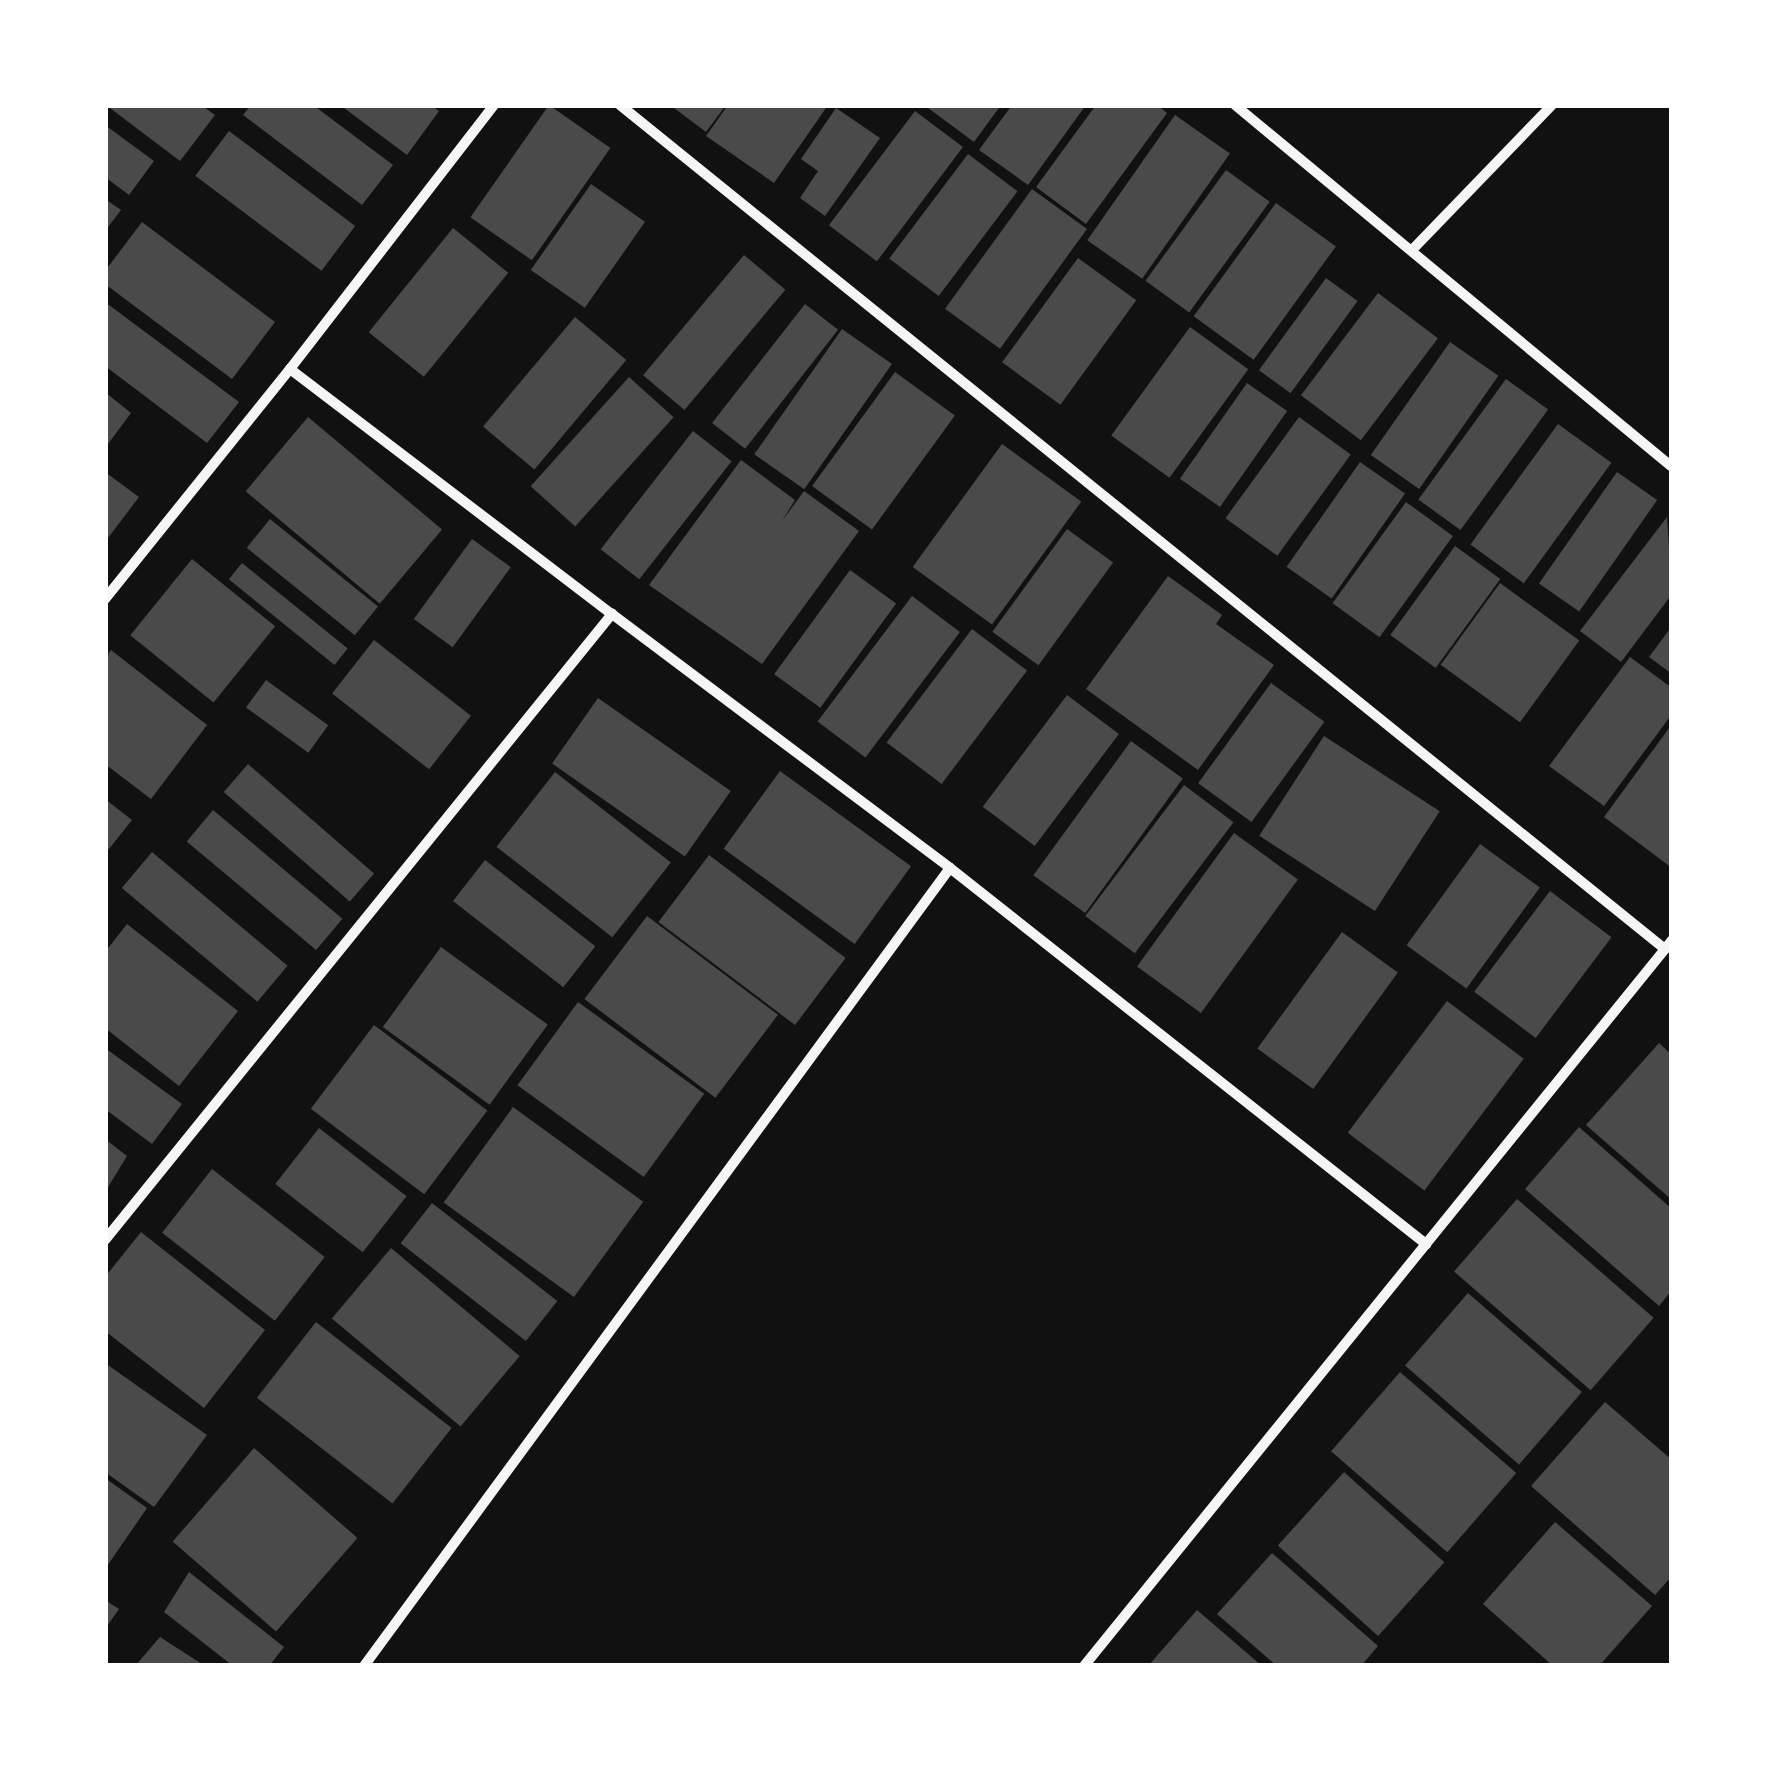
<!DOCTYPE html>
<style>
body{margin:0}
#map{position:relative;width:1777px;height:1771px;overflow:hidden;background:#111;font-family:Signika,sans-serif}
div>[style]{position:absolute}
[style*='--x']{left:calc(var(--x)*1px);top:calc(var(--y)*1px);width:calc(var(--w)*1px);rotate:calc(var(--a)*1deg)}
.building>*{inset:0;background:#4a4a4a;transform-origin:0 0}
.minor>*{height:10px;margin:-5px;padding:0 5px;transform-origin:5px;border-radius:5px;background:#f5f5f5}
span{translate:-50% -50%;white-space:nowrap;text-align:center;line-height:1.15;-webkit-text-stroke:10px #fff;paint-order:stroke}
.frame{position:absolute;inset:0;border:108px solid #fff;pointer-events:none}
</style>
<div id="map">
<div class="building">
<div style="clip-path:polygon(106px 105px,201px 105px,215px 115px,180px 161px)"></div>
<div style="clip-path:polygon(251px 105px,313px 105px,393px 165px,362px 205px,243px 115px)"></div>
<div style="clip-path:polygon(340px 105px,430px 105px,439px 111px,407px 155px)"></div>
<div style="left:549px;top:105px;width:75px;height:137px;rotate:35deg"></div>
<div style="clip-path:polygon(670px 105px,726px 105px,706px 132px)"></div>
<div style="clip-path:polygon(728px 105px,828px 105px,774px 183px,706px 136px)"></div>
<div style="clip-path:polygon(924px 105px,1001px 105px,974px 142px)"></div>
<div style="clip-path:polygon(1012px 105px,1086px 105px,1028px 185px,979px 150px)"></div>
<div style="clip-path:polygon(1096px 105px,1157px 105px,1167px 113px,1086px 224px,1036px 187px)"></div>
<div style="clip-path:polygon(836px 108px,880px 138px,825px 216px,800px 198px,818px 171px,801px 159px)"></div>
<div style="left:915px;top:111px;width:60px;height:143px;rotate:37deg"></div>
<div style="left:1175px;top:115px;width:67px;height:153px;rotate:35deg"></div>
<div style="clip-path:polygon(105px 125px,154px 161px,129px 195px,105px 177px)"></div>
<div style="left:229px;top:131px;width:158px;height:56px;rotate:37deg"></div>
<div style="left:968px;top:154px;width:62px;height:131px;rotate:37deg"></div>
<div style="left:1226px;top:170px;width:54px;height:137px;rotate:36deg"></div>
<div style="left:591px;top:184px;width:66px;height:105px;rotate:35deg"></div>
<div style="left:1032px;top:189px;width:68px;height:148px;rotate:36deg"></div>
<div style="clip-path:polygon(105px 199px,121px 210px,105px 231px)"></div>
<div style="left:1276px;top:203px;width:74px;height:140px;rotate:36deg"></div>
<div style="clip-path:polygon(142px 222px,275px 322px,232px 379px,105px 284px,105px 271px)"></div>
<div style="left:453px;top:228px;width:71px;height:134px;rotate:39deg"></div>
<div style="left:744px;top:255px;width:54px;height:157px;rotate:40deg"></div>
<div style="left:1078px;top:258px;width:72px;height:129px;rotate:36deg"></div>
<div style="left:1326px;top:278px;width:39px;height:114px;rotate:36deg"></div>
<div style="left:1378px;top:293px;width:75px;height:128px;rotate:37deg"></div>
<div style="clip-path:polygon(105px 302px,239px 402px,207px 443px,105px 366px)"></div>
<div style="left:805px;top:304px;width:42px;height:151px;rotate:38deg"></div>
<div style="left:575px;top:317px;width:67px;height:143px;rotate:40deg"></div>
<div style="left:1190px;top:327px;width:72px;height:134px;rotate:36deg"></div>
<div style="left:842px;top:329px;width:61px;height:153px;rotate:35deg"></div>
<div style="left:1450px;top:342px;width:59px;height:138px;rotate:35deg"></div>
<div style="left:895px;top:372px;width:74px;height:141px;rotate:36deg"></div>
<div style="left:629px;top:377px;width:60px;height:147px;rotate:42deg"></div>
<div style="left:1506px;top:379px;width:52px;height:149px;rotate:36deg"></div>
<div style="left:1247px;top:383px;width:49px;height:117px;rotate:35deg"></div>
<div style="clip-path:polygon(105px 392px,131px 413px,105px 448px)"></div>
<div style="left:308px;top:417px;width:175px;height:97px;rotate:40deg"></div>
<div style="left:1299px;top:417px;width:64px;height:125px;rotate:36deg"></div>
<div style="left:1558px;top:424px;width:66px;height:149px;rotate:36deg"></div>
<div style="left:693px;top:431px;width:49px;height:150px;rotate:38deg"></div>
<div style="left:1002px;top:444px;width:98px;height:152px;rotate:36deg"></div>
<div style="clip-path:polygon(741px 460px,795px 500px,782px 521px,804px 491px,859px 531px,762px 664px,649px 585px)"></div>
<div style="left:1360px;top:462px;width:55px;height:128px;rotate:35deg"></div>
<div style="clip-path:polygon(105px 472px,139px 497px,105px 542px)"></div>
<div style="left:1617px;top:472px;width:49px;height:136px;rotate:35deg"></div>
<div style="left:1406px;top:502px;width:58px;height:125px;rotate:36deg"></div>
<div style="clip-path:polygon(1667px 517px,1672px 594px,1621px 662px,1580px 631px)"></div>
<div style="left:270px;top:519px;width:139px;height:37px;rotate:39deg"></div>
<div style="left:1067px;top:529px;width:57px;height:127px;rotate:36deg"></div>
<div style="left:472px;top:539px;width:48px;height:99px;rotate:36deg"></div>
<div style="left:1455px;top:546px;width:56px;height:110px;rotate:36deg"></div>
<div style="left:192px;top:559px;width:107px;height:98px;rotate:39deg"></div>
<div style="left:242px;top:563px;width:136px;height:21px;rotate:39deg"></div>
<div style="left:850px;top:570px;width:57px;height:129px;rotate:36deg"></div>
<div style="clip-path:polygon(1168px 576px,1222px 615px,1216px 624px,1274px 665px,1198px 770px,1086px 689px)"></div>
<div style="left:1500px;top:583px;width:98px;height:101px;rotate:36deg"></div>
<div style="left:912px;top:596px;width:60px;height:157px;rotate:37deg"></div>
<div style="clip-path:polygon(1672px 626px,1672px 674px,1649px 657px)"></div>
<div style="left:972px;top:629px;width:69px;height:142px;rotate:37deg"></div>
<div style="left:374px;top:640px;width:123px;height:68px;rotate:38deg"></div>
<div style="clip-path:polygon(111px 650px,207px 725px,151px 799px,105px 764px,105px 658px)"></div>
<div style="clip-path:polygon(1630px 657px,1672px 688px,1672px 714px,1604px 806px,1549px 766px)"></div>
<div style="left:266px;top:680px;width:77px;height:34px;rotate:36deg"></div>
<div style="left:1271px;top:683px;width:66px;height:124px;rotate:36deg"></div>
<div style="left:1067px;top:695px;width:65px;height:140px;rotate:37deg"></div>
<div style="left:598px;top:698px;width:162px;height:80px;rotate:35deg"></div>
<div style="clip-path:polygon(1672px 724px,1672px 868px,1604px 817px)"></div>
<div style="left:1324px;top:736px;width:138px;height:119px;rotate:33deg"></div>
<div style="left:1131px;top:741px;width:64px;height:166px;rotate:36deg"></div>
<div style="left:248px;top:764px;width:167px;height:37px;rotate:41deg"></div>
<div style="left:780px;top:771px;width:162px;height:96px;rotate:36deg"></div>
<div style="left:555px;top:772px;width:147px;height:95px;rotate:38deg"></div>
<div style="left:1184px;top:785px;width:62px;height:164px;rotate:37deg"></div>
<div style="clip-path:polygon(105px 799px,132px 820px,105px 854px)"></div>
<div style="left:213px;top:810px;width:169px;height:41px;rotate:40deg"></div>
<div style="left:1234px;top:833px;width:79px;height:165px;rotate:36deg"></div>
<div style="left:1480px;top:844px;width:74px;height:125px;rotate:36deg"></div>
<div style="left:152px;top:852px;width:177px;height:47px;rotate:40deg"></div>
<div style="left:709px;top:855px;width:171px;height:84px;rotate:37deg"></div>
<div style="left:485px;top:860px;width:140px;height:52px;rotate:38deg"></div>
<div style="left:1550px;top:891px;width:77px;height:126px;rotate:37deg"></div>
<div style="left:647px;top:916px;width:164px;height:104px;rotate:37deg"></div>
<div style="clip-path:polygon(127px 924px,238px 1011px,179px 1086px,105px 1028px,105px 952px)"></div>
<div style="left:1342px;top:932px;width:69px;height:144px;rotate:36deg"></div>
<div style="left:441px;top:947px;width:132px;height:99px;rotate:36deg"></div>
<div style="left:1447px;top:1001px;width:96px;height:165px;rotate:37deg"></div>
<div style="left:578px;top:1002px;width:156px;height:103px;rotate:36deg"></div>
<div style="left:374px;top:1025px;width:142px;height:105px;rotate:37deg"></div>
<div style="clip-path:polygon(1659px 1043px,1672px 1055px,1672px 1200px,1586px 1125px)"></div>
<div style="clip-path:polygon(105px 1048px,182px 1104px,152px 1144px,105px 1109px)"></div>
<div style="left:513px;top:1107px;width:161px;height:118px;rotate:36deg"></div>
<div style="clip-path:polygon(1579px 1127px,1672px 1209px,1672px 1290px,1659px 1306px,1525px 1189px)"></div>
<div style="left:319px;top:1128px;width:111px;height:71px;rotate:38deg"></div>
<div style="clip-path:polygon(105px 1139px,127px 1156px,105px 1192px)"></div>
<div style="left:212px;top:1169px;width:143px;height:81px;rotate:38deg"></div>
<div style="left:1517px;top:1199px;width:181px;height:96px;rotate:41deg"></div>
<div style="left:432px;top:1203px;width:159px;height:51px;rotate:38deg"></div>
<div style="clip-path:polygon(141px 1232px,265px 1330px,204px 1408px,105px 1331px,105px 1277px)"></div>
<div style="left:391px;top:1248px;width:168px;height:92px;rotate:40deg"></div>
<div style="left:1468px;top:1293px;width:151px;height:96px;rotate:41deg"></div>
<div style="left:316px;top:1322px;width:172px;height:96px;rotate:38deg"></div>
<div style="clip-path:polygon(105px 1363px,207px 1435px,154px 1507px,105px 1472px)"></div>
<div style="left:1400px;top:1372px;width:154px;height:105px;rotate:41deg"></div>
<div style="clip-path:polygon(1605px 1402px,1672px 1460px,1672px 1576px,1655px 1595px,1531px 1486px)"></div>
<div style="left:254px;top:1448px;width:137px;height:124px;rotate:41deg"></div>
<div style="left:1344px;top:1472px;width:135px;height:99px;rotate:42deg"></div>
<div style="clip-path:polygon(105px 1478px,147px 1508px,105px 1569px)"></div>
<div style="clip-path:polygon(1555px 1522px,1652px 1606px,1599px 1666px,1553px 1666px,1483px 1604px)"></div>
<div style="clip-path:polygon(1272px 1553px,1378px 1646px,1361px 1666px,1277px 1666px,1217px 1614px)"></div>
<div style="clip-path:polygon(189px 1572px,284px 1647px,269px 1666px,233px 1666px,164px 1612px)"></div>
<div style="clip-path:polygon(105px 1600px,119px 1609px,105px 1629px)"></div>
<div style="clip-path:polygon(1197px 1610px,1262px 1666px,1148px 1666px)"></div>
<div style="clip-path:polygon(160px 1637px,205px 1666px,135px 1666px)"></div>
</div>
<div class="minor">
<div style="--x:620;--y:105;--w:1343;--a:38.93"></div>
<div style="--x:1665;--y:949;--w:11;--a:-52"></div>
<div style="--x:1235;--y:105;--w:567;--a:39.64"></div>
<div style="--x:1413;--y:249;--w:200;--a:-46"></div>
<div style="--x:290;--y:369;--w:334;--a:-52.3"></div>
<div style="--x:105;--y:599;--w:295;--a:-51.2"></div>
<div style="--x:290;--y:369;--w:405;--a:37.3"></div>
<div style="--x:105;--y:1240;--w:806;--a:-51"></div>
<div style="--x:612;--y:614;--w:423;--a:36.9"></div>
<div style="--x:950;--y:868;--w:607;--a:38.31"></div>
<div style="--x:364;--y:1666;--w:990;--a:-53.71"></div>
<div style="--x:1084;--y:1666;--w:923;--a:-50.98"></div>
</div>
<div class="frame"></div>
</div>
